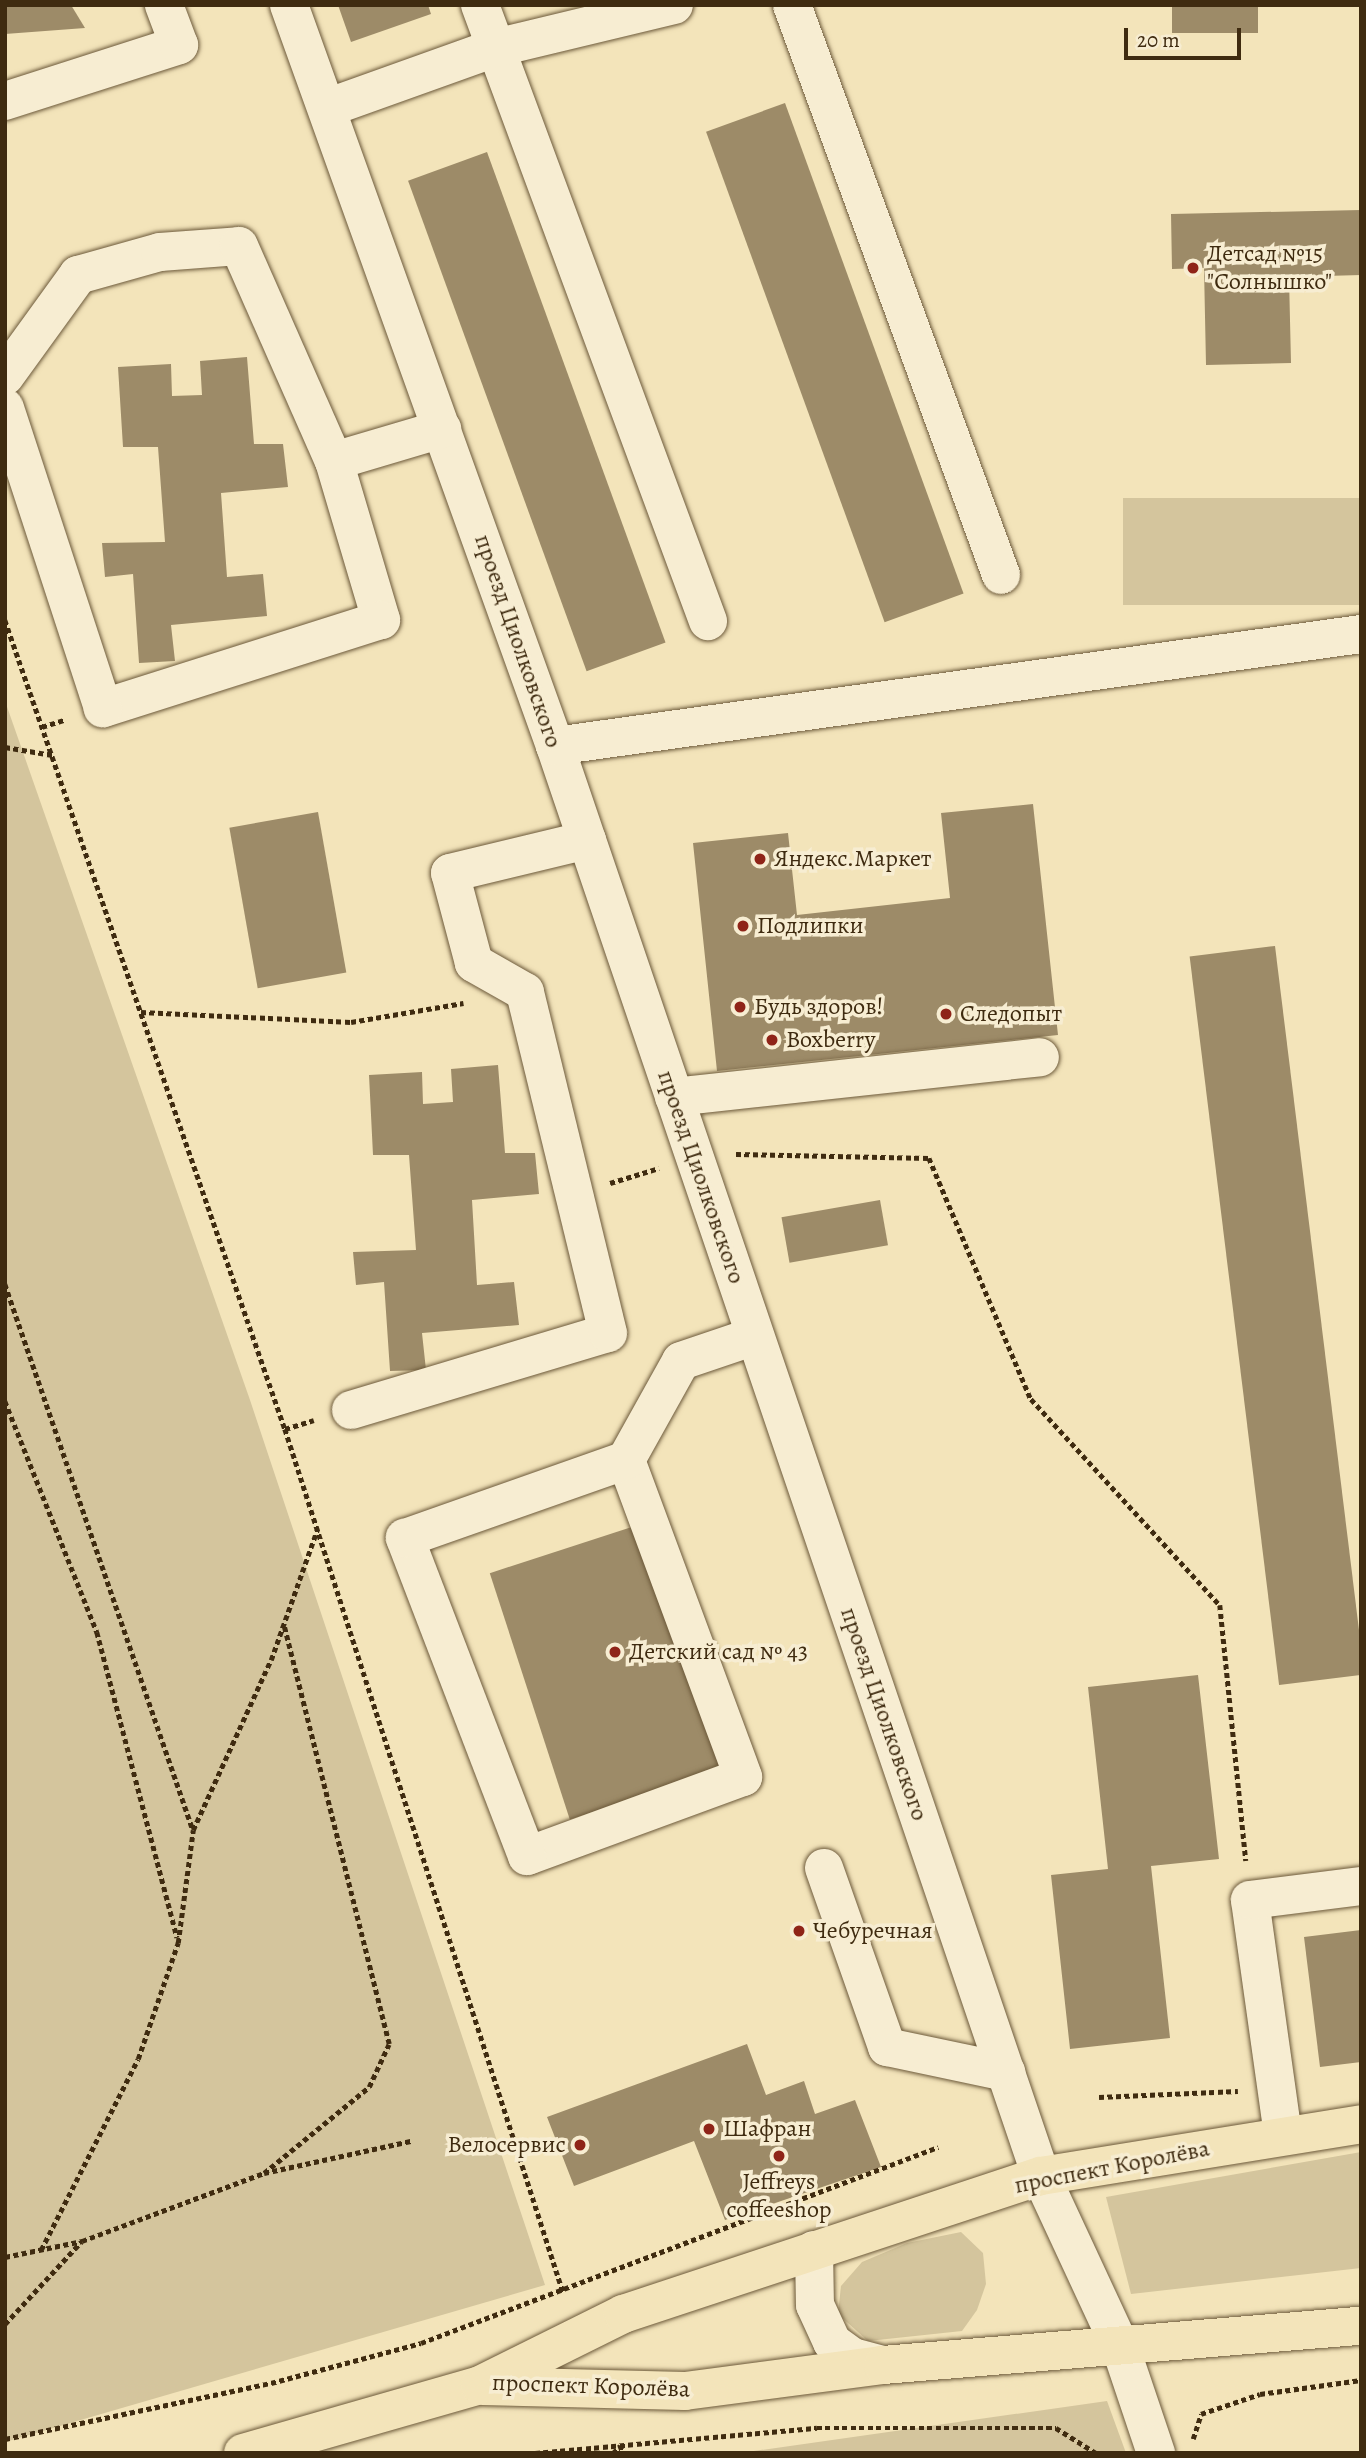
<!DOCTYPE html>
<meta charset="utf-8">
<style>
body{margin:0}
#map{position:relative;width:1366px;height:2458px;overflow:hidden;background:#f3e4ba;font-family:Alegreya,serif}
div>[style]{position:absolute}
[style*='--x']{left:calc(var(--x)*1px);top:calc(var(--y)*1px);width:calc(var(--w)*1px);rotate:calc(var(--a)*1deg)}
.green>*{inset:0;background:#d4c59d;transform-origin:0 0}
.building>*{inset:0;background:#9d8b68;transform-origin:0 0}
.path>*{height:4.5px;margin-top:-2.25px;transform-origin:0;background:repeating-linear-gradient(90deg,#3f2b10 0 5px,transparent 0 8.5px)}
.roads{filter:drop-shadow(0 0 2px #6c593a) drop-shadow(0 0 2px #6c593a)}
.minor>*{height:38px;margin:-19px;padding:0 19px;transform-origin:19px;border-radius:19px;background:#f7edd2}
.major>*{height:38px;margin:-19px;padding:0 19px;transform-origin:19px;border-radius:19px;background:#f3e4ba}
.dots>*{width:19px;height:19px;translate:-50% -50%;box-sizing:border-box;border:4px solid #f7edd2;border-radius:50%}
span{translate:-50% -50%;white-space:nowrap;text-align:center;line-height:1.15;-webkit-text-stroke:7px #f7edd2;paint-order:stroke}
.poi-label{font-size:24px;color:#3f2b10}
.left{translate:0 -50%;text-align:left}
.right{translate:-100% -50%;text-align:right}
.street-label{font-size:24px;color:#3f2b10}
.frame{position:absolute;inset:0;border:7px solid #3f2b10;pointer-events:none}
.scale{position:absolute;left:1124px;top:28px;width:117px;height:32px;box-sizing:border-box;border:4px solid #3f2b10;border-top:0;padding-left:9px;font-size:21px;line-height:24px;white-space:nowrap;color:#3f2b10;-webkit-text-stroke:5px #f7edd2;paint-order:stroke}
</style>
<div id="map">
<div class="green">
<div style="left:1361px;top:498px;width:107px;height:238px;rotate:90deg"></div>
<div style="clip-path:polygon(5px 701px,250px 1400px,545px 2285px,5px 2442px)"></div>
<div style="clip-path:polygon(1361px 2152px,1361px 2268px,1131px 2294px,1106px 2197px)"></div>
<div style="clip-path:polygon(961px 2232px,983px 2253px,986px 2284px,977px 2310px,962px 2331px,868px 2341px,838px 2314px,841px 2286px,862px 2262px,907px 2243px)"></div>
<div style="clip-path:polygon(1107px 2401px,1126px 2453px,740px 2453px)"></div>
</div>
<div class="building">
<div style="clip-path:polygon(5px 5px,71px 5px,85px 28px,5px 34px)"></div>
<div style="clip-path:polygon(338px 5px,428px 5px,431px 14px,351px 42px)"></div>
<div style="left:1172px;top:5px;width:86px;height:28px"></div>
<div style="left:785px;top:103px;width:522px;height:84px;rotate:70deg"></div>
<div style="left:487px;top:152px;width:522px;height:84px;rotate:70deg"></div>
<div style="clip-path:polygon(1361px 210px,1361px 275px,1289px 277px,1291px 363px,1206px 365px,1204px 268px,1172px 269px,1171px 214px)"></div>
<div style="clip-path:polygon(247px 357px,254px 444px,283px 444px,288px 487px,221px 493px,227px 577px,263px 574px,267px 616px,171px 625px,175px 661px,139px 663px,133px 574px,105px 577px,102px 543px,165px 542px,158px 447px,123px 447px,118px 367px,171px 364px,172px 396px,202px 395px,200px 361px)"></div>
<div style="clip-path:polygon(1033px 804px,1058px 1035px,717px 1071px,693px 843px,788px 833px,797px 915px,950px 898px,941px 813px)"></div>
<div style="left:318px;top:812px;width:163px;height:90px;rotate:80deg"></div>
<div style="left:1275px;top:946px;width:734px;height:86px;rotate:83deg"></div>
<div style="clip-path:polygon(498px 1065px,505px 1153px,535px 1153px,539px 1194px,472px 1200px,477px 1285px,514px 1282px,519px 1325px,422px 1333px,426px 1370px,390px 1371px,384px 1282px,356px 1285px,353px 1252px,416px 1250px,409px 1155px,373px 1155px,369px 1075px,422px 1072px,423px 1104px,453px 1102px,451px 1069px)"></div>
<div style="left:880px;top:1200px;width:46px;height:100px;rotate:80deg"></div>
<div style="left:641px;top:1524px;width:259px;height:159px;rotate:72deg"></div>
<div style="clip-path:polygon(1198px 1675px,1219px 1859px,1151px 1866px,1170px 2038px,1070px 2049px,1051px 1875px,1108px 1869px,1088px 1687px)"></div>
<div style="clip-path:polygon(1361px 1930px,1361px 2062px,1320px 2067px,1304px 1937px)"></div>
<div style="clip-path:polygon(747px 2044px,766px 2095px,804px 2081px,815px 2114px,855px 2100px,881px 2167px,725px 2220px,694px 2141px,574px 2186px,547px 2117px)"></div>
</div>
<div class="path">
<div style="--x:5;--y:620;--w:856;--a:70.91"></div>
<div style="--x:285;--y:1429;--w:907;--a:72.14"></div>
<div style="--x:42;--y:727;--w:25;--a:-18"></div>
<div style="--x:5;--y:747;--w:48;--a:9.7"></div>
<div style="--x:141;--y:1012;--w:210;--a:2.7"></div>
<div style="--x:351;--y:1022;--w:114;--a:-9.6"></div>
<div style="--x:736;--y:1154;--w:193;--a:1.2"></div>
<div style="--x:929;--y:1158;--w:262;--a:67.1"></div>
<div style="--x:1031;--y:1399;--w:280;--a:47.5"></div>
<div style="--x:1220;--y:1605;--w:257;--a:84.2"></div>
<div style="--x:610;--y:1183;--w:51;--a:-17"></div>
<div style="--x:5;--y:1284;--w:577;--a:71"></div>
<div style="--x:5;--y:1401;--w:249;--a:68.3"></div>
<div style="--x:97;--y:1632;--w:316;--a:75.3"></div>
<div style="--x:285;--y:1429;--w:30;--a:-17"></div>
<div style="--x:1099;--y:2097;--w:139;--a:-2.5"></div>
<div style="--x:264;--y:2173;--w:136;--a:-39.3"></div>
<div style="--x:369;--y:2087;--w:47;--a:-65.1"></div>
<div style="--x:389;--y:2044;--w:432;--a:-104.1"></div>
<div style="--x:41;--y:2250;--w:214;--a:-63.1"></div>
<div style="--x:138;--y:2059;--w:123;--a:-71"></div>
<div style="--x:178;--y:1943;--w:114;--a:-82.4"></div>
<div style="--x:193;--y:1830;--w:187;--a:-65.4"></div>
<div style="--x:271;--y:1660;--w:138;--a:-70.5"></div>
<div style="--x:5;--y:2257;--w:79;--a:-11.7"></div>
<div style="--x:82;--y:2241;--w:194;--a:-20.5"></div>
<div style="--x:264;--y:2173;--w:150;--a:-12.3"></div>
<div style="--x:5;--y:2324;--w:112;--a:-47.2"></div>
<div style="--x:5;--y:2439;--w:272;--a:-11.9"></div>
<div style="--x:271;--y:2383;--w:155;--a:-14.9"></div>
<div style="--x:421;--y:2343;--w:553;--a:-20.76"></div>
<div style="--x:1193;--y:2439;--w:26;--a:-72"></div>
<div style="--x:1201;--y:2414;--w:62;--a:-18.7"></div>
<div style="--x:1260;--y:2394;--w:102;--a:-7.9"></div>
<div style="--x:620;--y:2445;--w:9;--a:69"></div>
<div style="--x:535;--y:2453;--w:283;--a:-5.1"></div>
<div style="--x:817;--y:2428;--w:239;--a:0"></div>
<div style="--x:1056;--y:2428;--w:47;--a:32"></div>
<div style="--x:613;--y:2453;--w:10;--a:-45"></div>
</div>
<div class="roads">
<div class="minor">
<div style="--x:289;--y:5;--w:787;--a:70.25"></div>
<div style="--x:555;--y:746;--w:1510;--a:71.23"></div>
<div style="--x:1041;--y:2176;--w:187;--a:65.1"></div>
<div style="--x:1120;--y:2346;--w:113;--a:71.4"></div>
<div style="--x:480;--y:5;--w:657;--a:69.69"></div>
<div style="--x:792;--y:5;--w:607;--a:69.86"></div>
<div style="--x:5;--y:101;--w:183;--a:-17.8"></div>
<div style="--x:179;--y:45;--w:43;--a:-110.6"></div>
<div style="--x:327;--y:108;--w:178;--a:-19.7"></div>
<div style="--x:495;--y:48;--w:184;--a:-13.5"></div>
<div style="--x:5;--y:376;--w:125;--a:-54.1"></div>
<div style="--x:78;--y:275;--w:85;--a:-15.7"></div>
<div style="--x:160;--y:252;--w:79;--a:-4.3"></div>
<div style="--x:239;--y:246;--w:235;--a:66.2"></div>
<div style="--x:334;--y:461;--w:166;--a:73.5"></div>
<div style="--x:381;--y:620;--w:292;--a:162.4"></div>
<div style="--x:103;--y:708;--w:316;--a:-108.1"></div>
<div style="--x:334;--y:461;--w:113;--a:-16.5"></div>
<div style="--x:555;--y:746;--w:814;--a:-7.91"></div>
<div style="--x:674;--y:1097;--w:368;--a:-6.2"></div>
<div style="--x:351;--y:1410;--w:268;--a:-16.7"></div>
<div style="--x:608;--y:1333;--w:351;--a:-103.7"></div>
<div style="--x:525;--y:992;--w:59;--a:-150.4"></div>
<div style="--x:474;--y:963;--w:93;--a:-104.9"></div>
<div style="--x:450;--y:873;--w:141;--a:-13.5"></div>
<div style="--x:626;--y:1460;--w:338;--a:69.7"></div>
<div style="--x:743;--y:1777;--w:230;--a:159.9"></div>
<div style="--x:527;--y:1856;--w:341;--a:-111"></div>
<div style="--x:405;--y:1538;--w:234;--a:-19.4"></div>
<div style="--x:626;--y:1460;--w:113;--a:-60.9"></div>
<div style="--x:681;--y:1361;--w:78;--a:-18.7"></div>
<div style="--x:824;--y:1868;--w:190;--a:70.6"></div>
<div style="--x:887;--y:2047;--w:122;--a:11.9"></div>
<div style="--x:1283;--y:2135;--w:237;--a:-98"></div>
<div style="--x:1250;--y:1900;--w:112;--a:-7.2"></div>
<div style="--x:814;--y:2250;--w:55;--a:89"></div>
<div style="--x:815;--y:2305;--w:41;--a:65.3"></div>
<div style="--x:832;--y:2342;--w:26;--a:36"></div>
<div style="--x:853;--y:2357;--w:31;--a:15"></div>
</div>
<div class="major">
<div style="--x:483;--y:2386;--w:202;--a:1.4"></div>
<div style="--x:685;--y:2391;--w:200;--a:-7.5"></div>
<div style="--x:883;--y:2365;--w:480;--a:-4.7"></div>
<div style="--x:243;--y:2453;--w:247;--a:-16"></div>
<div style="--x:480;--y:2385;--w:160;--a:-26.4"></div>
<div style="--x:623;--y:2314;--w:440;--a:-18.3"></div>
<div style="--x:1041;--y:2176;--w:324;--a:-9.2"></div>
</div>
</div>
<div class="dots">
<div style="left:1193px;top:268px;background:#8f2418"></div>
<div style="left:760px;top:859px;background:#8f2418"></div>
<div style="left:743px;top:926px;background:#8f2418"></div>
<div style="left:740px;top:1007px;background:#8f2418"></div>
<div style="left:946px;top:1014px;background:#8f2418"></div>
<div style="left:772px;top:1040px;background:#8f2418"></div>
<div style="left:615px;top:1652px;background:#8f2418"></div>
<div style="left:799px;top:1931px;background:#8f2418"></div>
<div style="left:709px;top:2129px;background:#8f2418"></div>
<div style="left:580px;top:2145px;background:#8f2418"></div>
<div style="left:779px;top:2156px;background:#8f2418"></div>
</div>
<div class="poi-label">
<span class="left" style="left:1207px;top:268px">Детсад №15<br>"Солнышко"</span>
<span class="left" style="left:774px;top:859px">Яндекс.Маркет</span>
<span class="left" style="left:757px;top:926px">Подлипки</span>
<span class="left" style="left:754px;top:1007px">Будь здоров!</span>
<span class="left" style="left:960px;top:1014px">Следопыт</span>
<span class="left" style="left:786px;top:1040px">Boxberry</span>
<span class="left" style="left:629px;top:1652px">Детский сад № 43</span>
<span class="left" style="left:813px;top:1931px">Чебуречная</span>
<span class="left" style="left:723px;top:2129px">Шафран</span>
<span class="right" style="left:566px;top:2145px">Велосервис</span>
<span style="left:779px;top:2196px">Jeffreys<br>coffeeshop</span>
</div>
<div class="street-label">
<span style="left:518px;top:641px;rotate:71deg">проезд Циолковского</span>
<span style="left:701px;top:1177px;rotate:71deg">проезд Циолковского</span>
<span style="left:884px;top:1714px;rotate:71deg">проезд Циолковского</span>
<span style="left:1112px;top:2167px;rotate:-11deg">проспект Королёва</span>
<span style="left:591px;top:2386px;rotate:2deg">проспект Королёва</span>
</div>
<div class="frame"></div>
<div class="scale">20 m</div>
</div>
